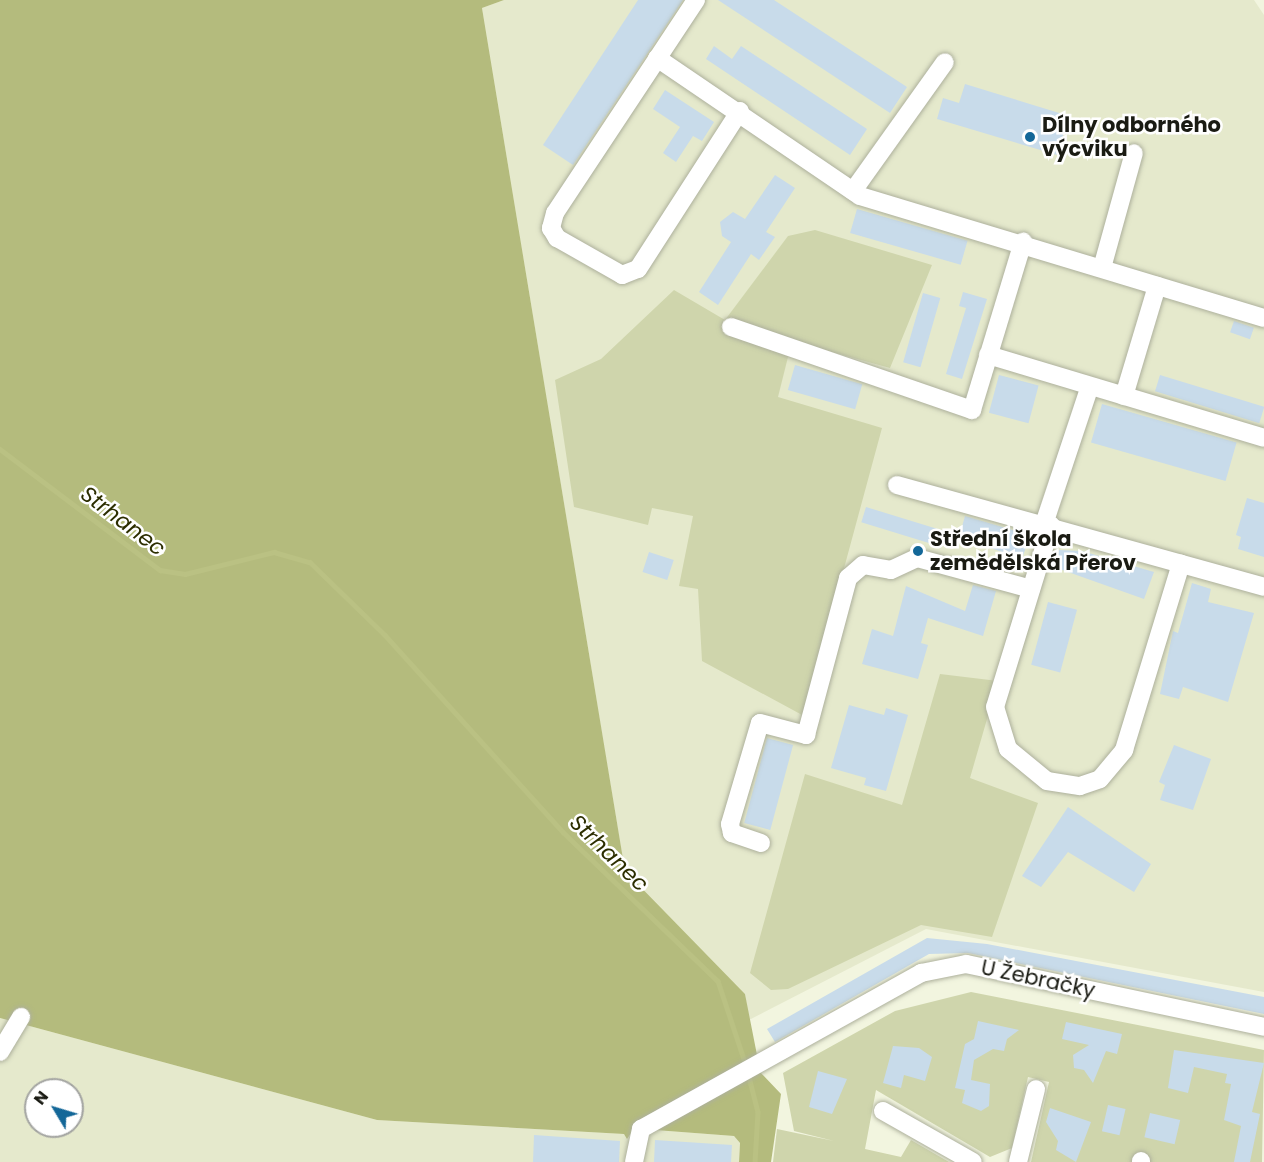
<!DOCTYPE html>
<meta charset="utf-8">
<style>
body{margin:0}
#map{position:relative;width:1264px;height:1162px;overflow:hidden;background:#f2f5df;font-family:Poppins,sans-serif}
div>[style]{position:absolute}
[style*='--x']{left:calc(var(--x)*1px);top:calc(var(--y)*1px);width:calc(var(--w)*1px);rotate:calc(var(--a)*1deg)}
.built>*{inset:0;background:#e5e9cc}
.green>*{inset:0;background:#cfd5ac}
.forest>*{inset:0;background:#b4bb7d}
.stream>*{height:4.5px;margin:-2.25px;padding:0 2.25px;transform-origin:2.25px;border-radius:2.25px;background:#bac183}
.building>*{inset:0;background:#c8dbea;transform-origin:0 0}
.roads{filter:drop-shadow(0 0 2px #adb09c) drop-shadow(0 0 2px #adb09c)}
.minor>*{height:18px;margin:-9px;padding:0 9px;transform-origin:9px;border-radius:9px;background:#fff}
.dots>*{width:16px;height:16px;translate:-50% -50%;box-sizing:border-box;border:3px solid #fff;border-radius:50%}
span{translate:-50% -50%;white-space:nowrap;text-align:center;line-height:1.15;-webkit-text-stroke:5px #fff;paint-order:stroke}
.poi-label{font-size:21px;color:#1a1b13;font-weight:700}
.left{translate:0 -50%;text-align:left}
.street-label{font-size:21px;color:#1a1b13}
.water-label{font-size:22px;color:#2c2e00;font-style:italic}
.north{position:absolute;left:24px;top:1078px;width:60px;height:60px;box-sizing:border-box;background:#fff;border:2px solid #a3a4a1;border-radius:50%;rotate:308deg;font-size:16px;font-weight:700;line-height:24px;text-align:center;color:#1a1b13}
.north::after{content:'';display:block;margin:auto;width:21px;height:27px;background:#136798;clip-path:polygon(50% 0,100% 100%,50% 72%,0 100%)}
</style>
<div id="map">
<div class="built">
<div style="clip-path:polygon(504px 0,1254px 0,1264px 15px,1264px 992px,926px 929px,749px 1020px,745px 994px,625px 872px,482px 8px)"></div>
<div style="clip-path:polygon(evenodd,0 1018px,377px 1120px,624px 1134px,646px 1140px,655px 1130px,734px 1136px,740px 1143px,739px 1162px,0 1162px,0 1018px,36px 1090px,72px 1090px,72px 1126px,36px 1126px,36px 1090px)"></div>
</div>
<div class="green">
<div style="clip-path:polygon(815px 230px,932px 265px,890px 368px,792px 341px,778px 397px,882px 428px,804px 716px,702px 661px,698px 589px,679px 586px,693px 516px,652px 508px,648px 525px,574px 507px,555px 380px,601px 359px,674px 290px,725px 320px,788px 236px)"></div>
<div style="clip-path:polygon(940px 674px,998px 681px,970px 778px,1038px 803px,992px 937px,921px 925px,788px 989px,771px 990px,750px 973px,805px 774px,902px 805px)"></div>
<div style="clip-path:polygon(971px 992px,1264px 1050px,1262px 1162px,1031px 1162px,1049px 1082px,1028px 1077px,1012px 1148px,990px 1157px,876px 1090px,865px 1149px,901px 1157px,911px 1140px,949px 1162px,773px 1162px,777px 1129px,834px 1141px,794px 1131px,783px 1073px,895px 1011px)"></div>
</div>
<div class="forest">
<div style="clip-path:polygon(0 0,504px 0,482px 8px,625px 871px,745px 994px,757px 1055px,641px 1119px,627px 1139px,624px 1134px,377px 1120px,0 1018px)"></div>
<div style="clip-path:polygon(760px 1072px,781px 1094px,771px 1162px,739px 1162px,740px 1143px,734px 1136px,655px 1130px)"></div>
</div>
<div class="stream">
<div style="--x:0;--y:449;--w:201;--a:37.1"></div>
<div style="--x:160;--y:570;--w:25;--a:9"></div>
<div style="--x:185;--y:574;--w:92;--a:-13.9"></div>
<div style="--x:274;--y:552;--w:37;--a:16"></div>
<div style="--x:310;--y:562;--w:105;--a:44.2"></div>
<div style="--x:385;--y:635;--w:266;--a:47.9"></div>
<div style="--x:563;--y:832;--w:215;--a:43.9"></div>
<div style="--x:718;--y:981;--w:89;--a:71.6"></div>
<div style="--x:748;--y:1073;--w:40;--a:75.6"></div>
<div style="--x:758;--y:1112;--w:50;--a:93.4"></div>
</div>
<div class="building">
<div style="clip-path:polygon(638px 0,683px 0,573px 165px,543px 145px)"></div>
<div style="clip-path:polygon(718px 0,774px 0,907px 87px,890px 113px)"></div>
<div style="clip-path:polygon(714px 46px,732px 59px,741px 46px,867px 129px,850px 155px,706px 59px)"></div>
<div style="clip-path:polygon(965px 84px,1069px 116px,1057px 155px,937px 119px,943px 98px,959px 103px)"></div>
<div style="clip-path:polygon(665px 90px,714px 122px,702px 141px,693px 136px,676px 162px,663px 153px,680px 127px,653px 109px)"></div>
<div style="clip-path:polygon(775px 175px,795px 188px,766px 232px,775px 237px,759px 260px,751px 254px,718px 305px,699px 292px,731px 242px,722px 236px,720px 222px,733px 212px,745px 219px)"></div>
<div style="left:857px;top:209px;width:115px;height:25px;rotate:16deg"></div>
<div style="clip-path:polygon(963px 292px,987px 299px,962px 379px,946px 374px,966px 308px,959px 306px)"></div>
<div style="left:923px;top:293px;width:18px;height:72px;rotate:16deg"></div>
<div style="left:1234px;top:321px;width:21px;height:12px;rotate:19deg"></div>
<div style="left:795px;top:365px;width:70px;height:26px;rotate:16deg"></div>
<div style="left:999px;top:375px;width:41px;height:39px;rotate:15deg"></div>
<div style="left:1160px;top:375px;width:109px;height:17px;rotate:17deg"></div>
<div style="left:1102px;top:404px;width:140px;height:40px;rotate:16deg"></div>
<div style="clip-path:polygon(1247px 498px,1264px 503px,1264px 557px,1238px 549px,1241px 537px,1236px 535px)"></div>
<div style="left:866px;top:507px;width:80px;height:16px;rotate:17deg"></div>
<div style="clip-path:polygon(965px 516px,1030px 535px,1022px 559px,959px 537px)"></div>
<div style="clip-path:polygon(1059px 550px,1082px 551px,1154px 572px,1144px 599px,1054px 567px)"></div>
<div style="left:649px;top:552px;width:26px;height:21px;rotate:18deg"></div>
<div style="clip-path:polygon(1192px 583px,1211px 589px,1208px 602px,1254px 613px,1228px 702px,1183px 687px,1179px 699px,1160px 694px,1173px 631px,1178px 633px)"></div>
<div style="clip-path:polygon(973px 585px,996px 591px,983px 636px,928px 618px,921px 643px,928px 645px,918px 679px,862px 664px,872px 629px,893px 636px,906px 586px,965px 611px)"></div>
<div style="left:1048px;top:602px;width:30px;height:65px;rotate:15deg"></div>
<div style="clip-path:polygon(849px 705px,884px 715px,886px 708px,908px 715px,886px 791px,864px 785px,866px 778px,831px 768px)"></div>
<div style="left:767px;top:738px;width:27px;height:88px;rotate:15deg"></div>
<div style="clip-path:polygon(1174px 745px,1211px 759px,1193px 810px,1160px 800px,1165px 785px,1159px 782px)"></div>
<div style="clip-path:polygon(1068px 807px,1151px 864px,1134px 892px,1068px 852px,1041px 887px,1022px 876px)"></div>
<div style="clip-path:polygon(927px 938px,987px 944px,1264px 997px,1264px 1014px,968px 953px,929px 954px,775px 1042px,767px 1029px)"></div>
<div style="clip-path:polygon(978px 1021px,1019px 1030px,1007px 1039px,1004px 1051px,993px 1049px,974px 1060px,971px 1080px,990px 1084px,989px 1106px,981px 1111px,962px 1103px,965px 1090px,955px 1088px,965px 1044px,974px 1039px)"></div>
<div style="clip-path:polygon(1066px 1022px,1122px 1034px,1117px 1054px,1106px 1051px,1093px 1083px,1084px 1070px,1074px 1068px,1073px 1055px,1089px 1045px,1062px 1039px)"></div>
<div style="clip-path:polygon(893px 1046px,919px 1048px,932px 1057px,925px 1081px,904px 1075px,901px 1088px,883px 1083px)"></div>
<div style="clip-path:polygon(1174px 1050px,1264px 1063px,1252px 1112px,1260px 1114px,1250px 1162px,1234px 1162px,1241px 1126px,1224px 1120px,1231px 1084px,1225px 1083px,1227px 1074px,1194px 1067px,1188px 1093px,1168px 1088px)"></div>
<div style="clip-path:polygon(818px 1071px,847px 1079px,832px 1114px,809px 1107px)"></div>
<div style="left:1108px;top:1105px;width:18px;height:27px;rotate:13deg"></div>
<div style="clip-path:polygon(1050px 1108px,1091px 1122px,1076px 1162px,1056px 1150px,1058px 1141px,1046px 1122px)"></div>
<div style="left:1150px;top:1113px;width:31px;height:25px;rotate:13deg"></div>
<div style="clip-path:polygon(534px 1135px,620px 1141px,619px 1162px,533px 1162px)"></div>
<div style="clip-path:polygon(655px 1140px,732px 1145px,731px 1162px,654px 1162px)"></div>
</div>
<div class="roads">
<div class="minor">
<div style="--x:696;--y:0;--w:255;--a:123.5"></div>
<div style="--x:555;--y:213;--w:16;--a:105"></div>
<div style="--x:551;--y:228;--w:12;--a:59"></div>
<div style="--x:557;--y:238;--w:75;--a:29.6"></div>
<div style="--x:622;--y:275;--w:17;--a:-21"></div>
<div style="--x:638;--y:269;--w:188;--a:-57.2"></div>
<div style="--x:657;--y:58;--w:245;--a:34.2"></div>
<div style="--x:860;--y:196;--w:422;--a:16.8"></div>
<div style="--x:853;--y:191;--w:158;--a:-54.5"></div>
<div style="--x:1102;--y:268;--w:119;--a:-74.5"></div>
<div style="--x:731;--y:327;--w:255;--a:19"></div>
<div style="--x:972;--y:410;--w:176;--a:-73.1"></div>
<div style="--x:988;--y:355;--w:288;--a:16.7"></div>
<div style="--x:1124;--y:396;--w:115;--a:-73.3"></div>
<div style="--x:897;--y:485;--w:381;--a:15.5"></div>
<div style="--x:1044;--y:524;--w:145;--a:-71.6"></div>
<div style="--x:1051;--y:525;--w:190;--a:107.1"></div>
<div style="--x:995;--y:707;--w:44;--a:72.8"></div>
<div style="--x:1008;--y:749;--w:50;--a:39.4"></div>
<div style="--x:1047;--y:781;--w:33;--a:9"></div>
<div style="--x:1080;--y:786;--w:21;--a:-19"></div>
<div style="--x:1100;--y:779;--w:38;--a:-50"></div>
<div style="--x:1124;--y:750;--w:195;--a:-73"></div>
<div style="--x:761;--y:843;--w:31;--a:-161"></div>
<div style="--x:732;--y:833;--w:9;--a:-103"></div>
<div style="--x:730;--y:824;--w:105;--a:-73.5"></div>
<div style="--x:760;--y:723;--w:48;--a:14.6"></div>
<div style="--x:806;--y:735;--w:163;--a:-75"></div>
<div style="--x:848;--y:578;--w:20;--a:-41"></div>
<div style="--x:863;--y:565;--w:28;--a:10"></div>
<div style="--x:891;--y:570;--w:29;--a:-25"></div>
<div style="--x:917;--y:558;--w:118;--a:15.2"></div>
<div style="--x:0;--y:1052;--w:41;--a:-59"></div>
<div style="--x:883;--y:1111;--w:103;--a:29.5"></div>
<div style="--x:634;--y:1162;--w:34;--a:-78"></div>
<div style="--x:641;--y:1129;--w:321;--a:-29.1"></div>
<div style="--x:921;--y:973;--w:46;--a:-11.3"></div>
<div style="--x:966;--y:964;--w:305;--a:11.9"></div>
<div style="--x:1018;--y:1162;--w:75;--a:-76.1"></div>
<div style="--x:1141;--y:1162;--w:1;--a:-90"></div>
</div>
</div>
<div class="dots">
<div style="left:1030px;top:137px;background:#136798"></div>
<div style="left:918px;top:551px;background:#136798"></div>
</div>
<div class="poi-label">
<span class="left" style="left:1042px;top:137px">Dílny odborného<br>výcviku</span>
<span class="left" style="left:930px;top:551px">Střední škola<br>zemědělská Přerov</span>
</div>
<div class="street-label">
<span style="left:1038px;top:979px;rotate:12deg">U Žebračky</span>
</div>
<div class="water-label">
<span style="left:123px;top:521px;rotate:37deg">Strhanec</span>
<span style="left:609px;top:853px;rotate:44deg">Strhanec</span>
</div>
<div class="north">N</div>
</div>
